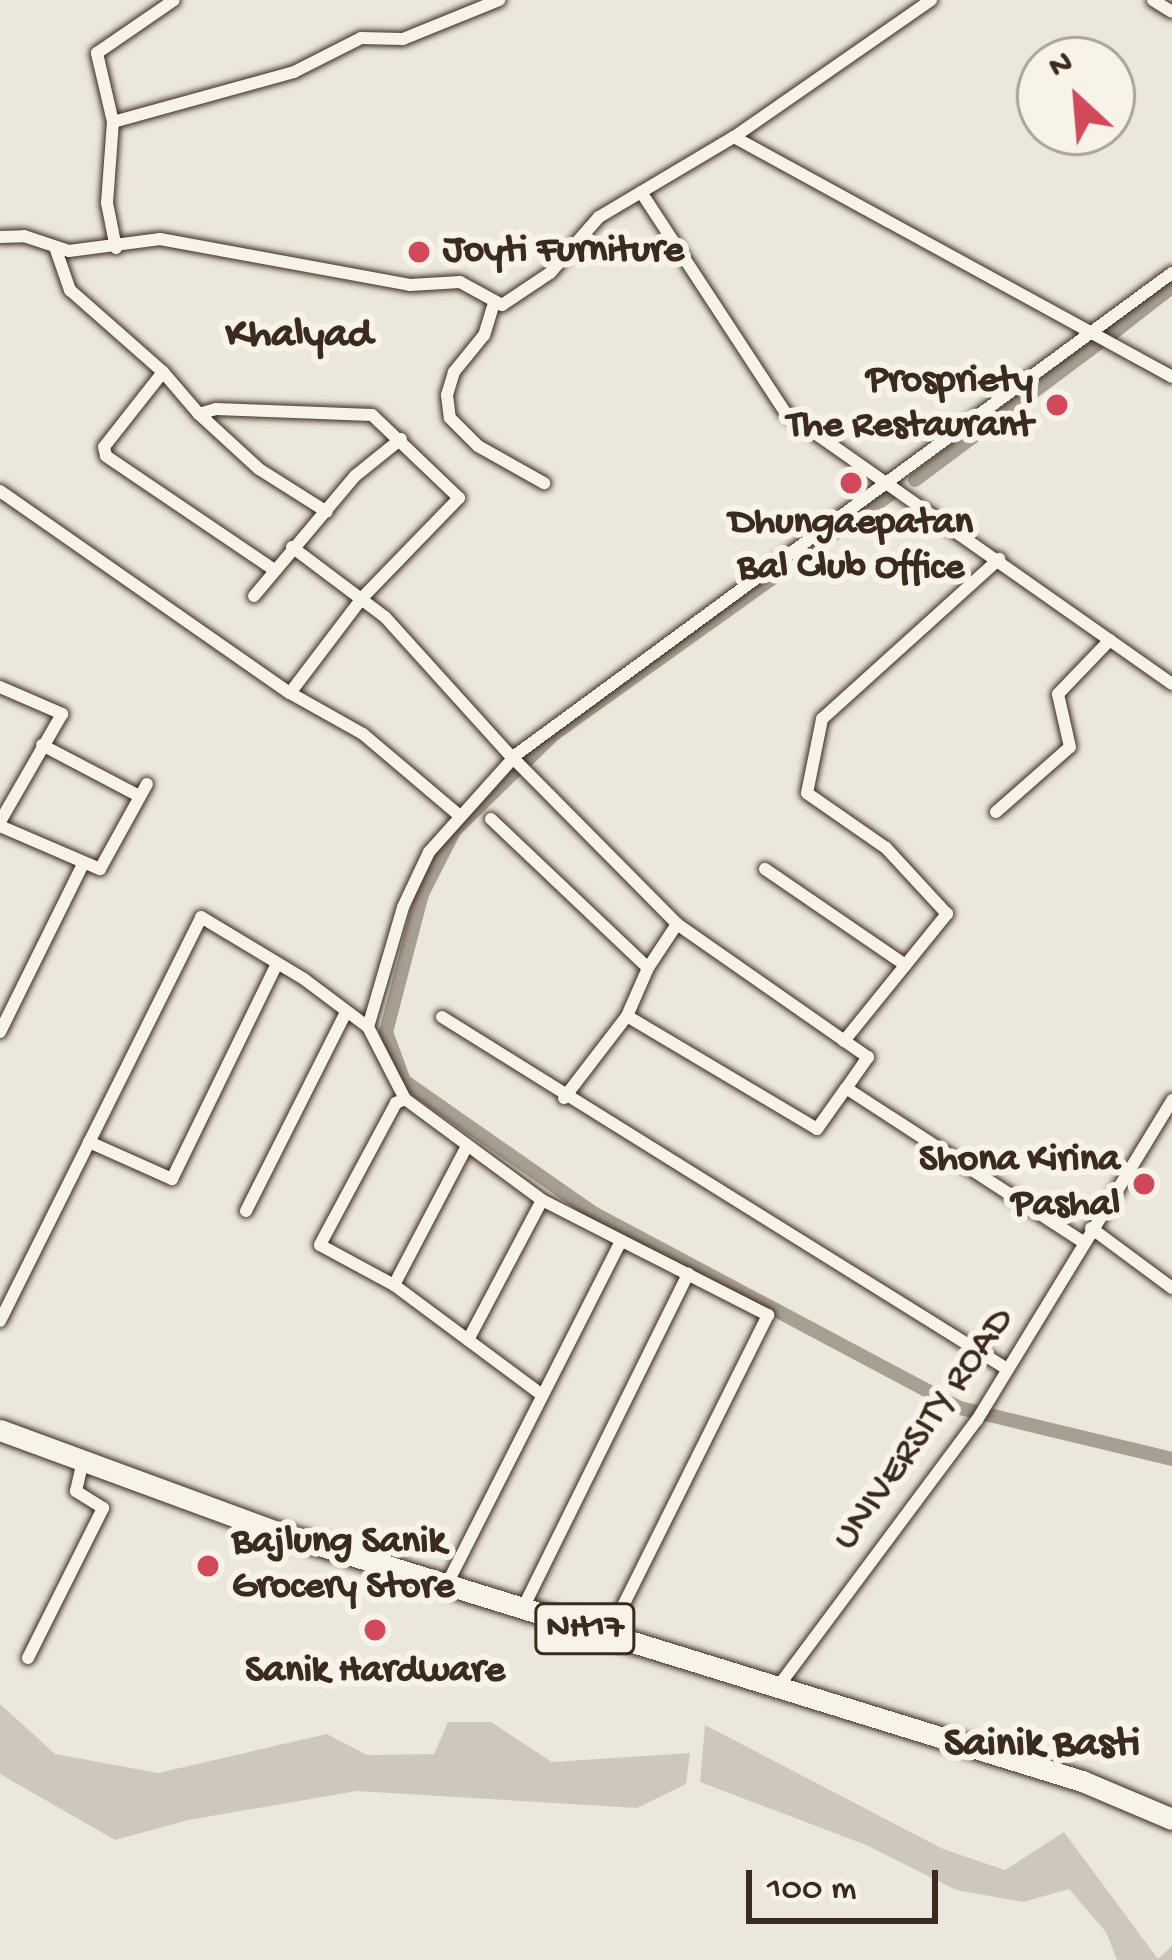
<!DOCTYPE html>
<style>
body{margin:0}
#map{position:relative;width:1172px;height:1960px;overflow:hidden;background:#ece7dc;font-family:"Gochi Hand",sans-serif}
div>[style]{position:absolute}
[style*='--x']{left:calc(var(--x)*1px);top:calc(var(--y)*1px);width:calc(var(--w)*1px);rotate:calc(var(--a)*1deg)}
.green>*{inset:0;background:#cec8bc}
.canal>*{height:14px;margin:-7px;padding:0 7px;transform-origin:7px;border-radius:7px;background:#a89f93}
.roads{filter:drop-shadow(0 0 3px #3b2a1e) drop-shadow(0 0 3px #3b2a1e)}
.street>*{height:12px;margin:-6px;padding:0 6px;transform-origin:6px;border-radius:6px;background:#f7f3e8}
.highway>*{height:21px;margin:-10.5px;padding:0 10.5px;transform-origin:10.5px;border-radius:10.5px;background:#f7f3e8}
.dots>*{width:33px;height:33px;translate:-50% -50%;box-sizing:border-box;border:6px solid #f7f3e8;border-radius:50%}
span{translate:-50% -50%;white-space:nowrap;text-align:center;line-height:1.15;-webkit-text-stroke:12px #f7f3e8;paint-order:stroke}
.shield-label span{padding:3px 9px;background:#f7f3e8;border:3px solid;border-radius:9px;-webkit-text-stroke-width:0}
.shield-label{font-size:36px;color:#3b2a1e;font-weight:700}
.poi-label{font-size:39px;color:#3b2a1e;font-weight:700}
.left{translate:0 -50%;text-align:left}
.right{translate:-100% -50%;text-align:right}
.street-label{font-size:39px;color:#3b2a1e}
.neighbourhood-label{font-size:42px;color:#3b2a1e;font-weight:700}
.north{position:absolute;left:1016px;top:36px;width:120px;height:120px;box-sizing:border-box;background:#f7f3e8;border:3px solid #aca397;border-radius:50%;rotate:334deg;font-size:33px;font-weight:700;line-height:48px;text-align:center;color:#3b2a1e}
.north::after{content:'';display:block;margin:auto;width:42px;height:54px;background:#d1495b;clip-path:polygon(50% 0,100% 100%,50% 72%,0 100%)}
.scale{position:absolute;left:746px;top:1870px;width:192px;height:54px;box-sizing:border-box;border:6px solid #3b2a1e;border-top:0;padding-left:15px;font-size:36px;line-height:42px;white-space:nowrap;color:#3b2a1e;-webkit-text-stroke:9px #f7f3e8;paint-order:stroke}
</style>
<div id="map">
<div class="green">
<div style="clip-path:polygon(0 1704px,55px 1754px,158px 1773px,327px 1734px,367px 1755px,434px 1754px,448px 1722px,491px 1722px,552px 1762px,690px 1753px,686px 1784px,637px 1808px,357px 1791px,188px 1820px,115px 1840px,0 1774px)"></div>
<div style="clip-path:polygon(705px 1725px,943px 1849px,1005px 1870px,1064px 1832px,1158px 1959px,1172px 1946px,1172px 1960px,1117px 1960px,1106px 1932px,1069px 1889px,1023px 1902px,956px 1890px,866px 1845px,700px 1782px)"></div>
</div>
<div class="canal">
<div style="--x:1109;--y:336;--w:80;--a:-37.9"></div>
<div style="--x:915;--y:480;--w:229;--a:-36.7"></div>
<div style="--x:524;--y:763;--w:42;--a:-44"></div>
<div style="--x:554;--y:734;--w:417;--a:-35.5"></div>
<div style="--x:515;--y:771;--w:86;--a:135.5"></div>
<div style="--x:454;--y:831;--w:71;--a:116.9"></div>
<div style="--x:422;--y:894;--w:143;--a:104.6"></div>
<div style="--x:386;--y:1032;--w:52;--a:69.8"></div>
<div style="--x:404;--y:1081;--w:233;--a:34.9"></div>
<div style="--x:595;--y:1214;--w:413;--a:28"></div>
<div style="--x:960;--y:1408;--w:218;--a:13.5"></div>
</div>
<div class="roads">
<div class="street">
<div style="--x:1153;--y:0;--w:22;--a:32"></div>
<div style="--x:113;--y:122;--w:71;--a:-103.1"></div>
<div style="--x:97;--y:53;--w:93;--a:-34.5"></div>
<div style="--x:734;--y:137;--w:499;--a:28.7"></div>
<div style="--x:641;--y:192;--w:263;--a:56.8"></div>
<div style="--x:785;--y:412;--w:473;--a:35.1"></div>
<div style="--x:0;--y:237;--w:24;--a:-2"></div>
<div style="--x:24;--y:236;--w:47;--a:18.4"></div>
<div style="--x:69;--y:251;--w:92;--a:-7.5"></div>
<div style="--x:160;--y:239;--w:254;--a:10.4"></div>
<div style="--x:410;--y:285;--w:50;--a:-3.4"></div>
<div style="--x:460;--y:282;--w:48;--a:28.7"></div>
<div style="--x:502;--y:305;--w:58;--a:-33.7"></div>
<div style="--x:550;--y:273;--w:74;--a:-48.8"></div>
<div style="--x:599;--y:217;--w:157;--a:-30.7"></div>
<div style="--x:734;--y:137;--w:240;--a:-34.8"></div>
<div style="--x:55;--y:247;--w:46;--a:70.8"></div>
<div style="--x:70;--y:290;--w:124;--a:41.4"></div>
<div style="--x:116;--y:248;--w:46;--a:-101.3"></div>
<div style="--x:107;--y:203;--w:81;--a:-85.8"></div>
<div style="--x:113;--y:122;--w:188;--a:-15.4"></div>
<div style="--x:294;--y:72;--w:75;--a:-26.9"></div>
<div style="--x:361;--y:38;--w:42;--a:1.4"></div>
<div style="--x:403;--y:39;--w:104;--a:-22.1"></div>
<div style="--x:494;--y:303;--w:34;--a:107"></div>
<div style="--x:484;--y:335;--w:48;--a:129"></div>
<div style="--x:454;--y:372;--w:24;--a:107"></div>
<div style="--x:447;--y:395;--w:23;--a:83"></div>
<div style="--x:450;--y:418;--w:40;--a:45"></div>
<div style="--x:478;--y:446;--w:76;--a:29.3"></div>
<div style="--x:199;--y:414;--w:55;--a:-130.6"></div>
<div style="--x:163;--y:372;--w:95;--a:128.2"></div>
<div style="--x:104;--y:447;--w:9;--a:77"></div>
<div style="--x:106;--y:456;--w:202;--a:34.1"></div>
<div style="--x:0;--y:491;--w:353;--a:34.9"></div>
<div style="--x:290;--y:693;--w:84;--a:29.3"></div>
<div style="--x:363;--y:734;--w:126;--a:40.2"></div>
<div style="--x:292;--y:547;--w:116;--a:37"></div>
<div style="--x:385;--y:617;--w:182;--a:47.9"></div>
<div style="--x:507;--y:752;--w:242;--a:45.3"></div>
<div style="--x:677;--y:924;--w:233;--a:34.9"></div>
<div style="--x:868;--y:1057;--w:38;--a:125"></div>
<div style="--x:254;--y:596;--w:157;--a:-49.9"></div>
<div style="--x:355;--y:476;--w:59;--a:-38.8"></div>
<div style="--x:0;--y:687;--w:68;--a:23.5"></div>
<div style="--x:62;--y:714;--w:125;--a:119.9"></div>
<div style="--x:290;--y:693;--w:121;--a:-52.8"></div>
<div style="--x:363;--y:597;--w:138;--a:-45.9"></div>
<div style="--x:459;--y:498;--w:120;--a:-136.3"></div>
<div style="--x:372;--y:415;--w:156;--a:-177.8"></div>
<div style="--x:216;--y:409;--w:18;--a:164"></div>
<div style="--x:199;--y:414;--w:81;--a:42.5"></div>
<div style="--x:259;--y:469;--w:80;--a:32.3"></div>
<div style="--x:42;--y:745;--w:110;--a:27.7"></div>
<div style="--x:996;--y:812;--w:98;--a:-41.3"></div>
<div style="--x:1070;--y:747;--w:54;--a:-102.8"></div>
<div style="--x:1058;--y:694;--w:75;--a:-46.1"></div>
<div style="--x:491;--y:819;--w:216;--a:43.5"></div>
<div style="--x:0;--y:826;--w:109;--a:23.3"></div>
<div style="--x:100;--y:869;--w:97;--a:-61.1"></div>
<div style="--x:765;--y:869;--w:170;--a:34.4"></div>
<div style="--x:627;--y:1016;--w:221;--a:30.7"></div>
<div style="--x:817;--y:1129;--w:50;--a:-54.7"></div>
<div style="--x:846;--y:1088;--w:283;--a:33"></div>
<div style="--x:442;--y:1017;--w:666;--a:31.92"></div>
<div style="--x:368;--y:1027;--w:125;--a:-73.7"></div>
<div style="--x:403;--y:907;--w:61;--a:-64.7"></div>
<div style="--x:429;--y:852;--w:132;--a:-48.1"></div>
<div style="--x:517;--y:754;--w:813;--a:-36.29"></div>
<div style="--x:0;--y:1032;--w:187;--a:-63.7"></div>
<div style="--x:844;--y:1041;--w:164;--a:-51"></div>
<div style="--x:947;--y:914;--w:90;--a:-132.7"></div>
<div style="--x:886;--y:848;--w:96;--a:-145.2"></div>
<div style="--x:807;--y:793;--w:76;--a:-78.5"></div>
<div style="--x:822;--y:719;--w:239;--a:-42.1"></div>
<div style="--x:564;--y:1098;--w:103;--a:-52.5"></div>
<div style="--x:627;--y:1016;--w:52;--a:-66.4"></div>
<div style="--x:648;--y:968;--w:53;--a:-56.6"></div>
<div style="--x:405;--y:1099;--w:170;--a:36.4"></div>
<div style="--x:542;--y:1200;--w:254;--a:27"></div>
<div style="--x:768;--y:1315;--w:359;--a:116.5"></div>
<div style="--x:89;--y:1142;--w:91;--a:24"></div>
<div style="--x:172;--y:1179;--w:239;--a:-64"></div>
<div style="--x:246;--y:1211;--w:220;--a:-63.3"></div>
<div style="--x:1091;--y:1228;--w:101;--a:36.5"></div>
<div style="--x:394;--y:1285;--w:157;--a:-62.3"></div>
<div style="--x:0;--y:1321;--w:451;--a:-63.5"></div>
<div style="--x:201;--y:917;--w:120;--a:31"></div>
<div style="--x:304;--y:979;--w:80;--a:36.9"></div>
<div style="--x:368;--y:1027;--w:81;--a:62.8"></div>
<div style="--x:405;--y:1099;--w:10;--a:156"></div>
<div style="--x:396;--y:1103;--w:161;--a:118.2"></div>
<div style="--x:320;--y:1245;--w:84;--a:28.4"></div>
<div style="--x:394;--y:1285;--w:183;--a:36.6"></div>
<div style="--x:468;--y:1340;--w:158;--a:-62.1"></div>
<div style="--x:447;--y:1584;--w:385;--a:-63.1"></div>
<div style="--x:523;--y:1608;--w:373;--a:-63.7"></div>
<div style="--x:28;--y:1658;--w:168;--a:-63.4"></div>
<div style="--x:103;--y:1508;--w:32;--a:-148"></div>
<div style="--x:76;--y:1491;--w:31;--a:-77"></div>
<div style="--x:777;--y:1688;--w:334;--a:-53.3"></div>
<div style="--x:977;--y:1420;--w:375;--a:-58.6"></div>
</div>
<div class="highway">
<div style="--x:0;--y:1430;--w:295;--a:20.2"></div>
<div style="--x:277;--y:1532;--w:843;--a:17.19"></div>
<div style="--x:1082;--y:1781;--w:98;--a:22.9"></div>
</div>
</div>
<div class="dots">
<div style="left:419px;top:252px;background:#d1495b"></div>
<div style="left:1057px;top:405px;background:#d1495b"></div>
<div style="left:851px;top:483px;background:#d1495b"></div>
<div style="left:1144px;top:1184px;background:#d1495b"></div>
<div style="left:208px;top:1566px;background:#d1495b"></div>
<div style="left:375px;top:1630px;background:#d1495b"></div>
</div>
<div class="shield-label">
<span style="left:585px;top:1629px">NH17</span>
</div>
<div class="poi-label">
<span class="left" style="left:443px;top:252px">Joyti Furniture</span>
<span class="right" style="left:1033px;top:405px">Prospriety<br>The Restaurant</span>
<span style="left:851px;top:547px">Dhungaepatan<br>Bal Club Office</span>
<span class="right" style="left:1120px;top:1184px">Shona Kirina<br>Pashal</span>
<span class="left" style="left:232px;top:1566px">Bajlung Sanik<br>Grocery Store</span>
<span style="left:375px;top:1672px">Sanik Hardware</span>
</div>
<div class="street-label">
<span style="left:925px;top:1430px;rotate:-55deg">UNIVERSITY ROAD</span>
</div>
<div class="neighbourhood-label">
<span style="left:299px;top:337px">Khalyad</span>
<span style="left:1042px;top:1746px">Sainik Basti</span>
</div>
<div class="north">N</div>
<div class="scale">100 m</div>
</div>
